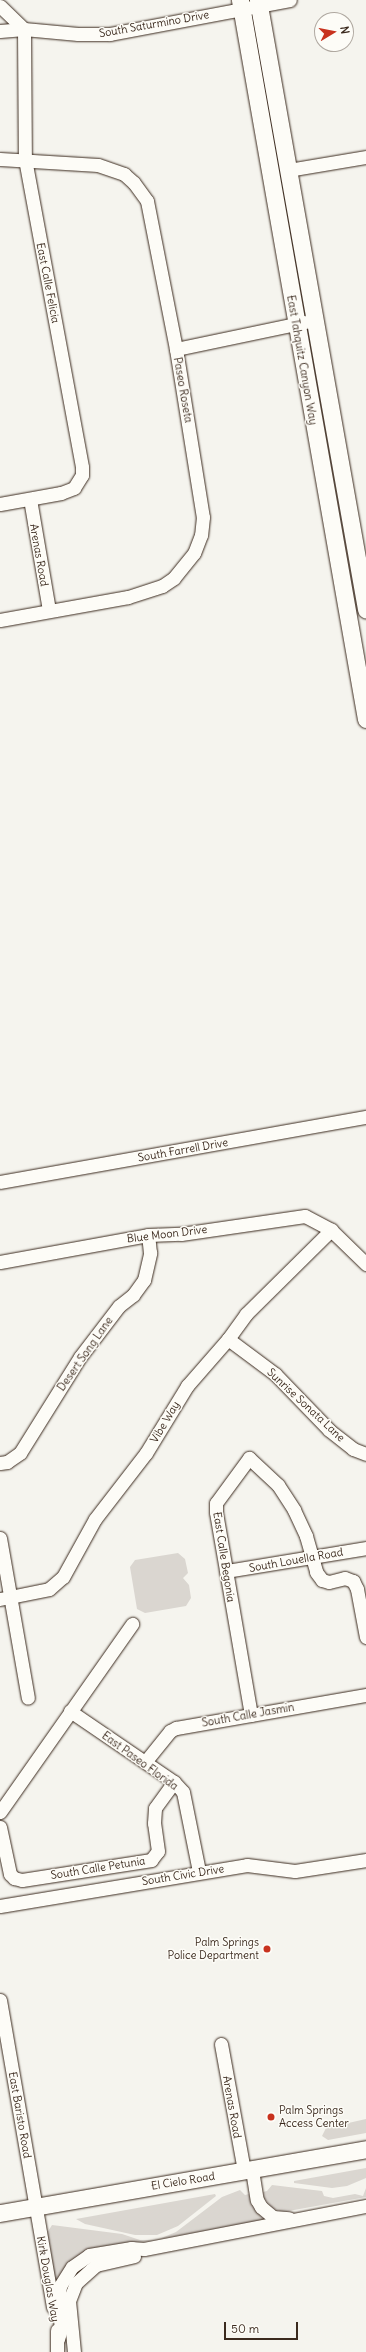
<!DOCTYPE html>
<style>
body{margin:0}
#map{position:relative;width:366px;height:2352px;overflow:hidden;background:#f5f4ee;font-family:Delius,sans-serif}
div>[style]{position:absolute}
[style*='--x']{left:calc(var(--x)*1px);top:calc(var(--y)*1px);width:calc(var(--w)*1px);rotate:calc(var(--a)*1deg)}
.green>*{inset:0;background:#dad6d0}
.roads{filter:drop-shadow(0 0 1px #3b2a1e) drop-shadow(0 0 1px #3b2a1e)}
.minor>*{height:13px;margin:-6.5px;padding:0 6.5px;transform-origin:6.5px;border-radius:6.5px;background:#fdfcf7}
.major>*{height:17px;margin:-8.5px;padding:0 8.5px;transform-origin:8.5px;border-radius:8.5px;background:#fdfcf7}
.dots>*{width:11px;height:11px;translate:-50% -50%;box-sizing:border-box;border:2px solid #fdfcf7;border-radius:50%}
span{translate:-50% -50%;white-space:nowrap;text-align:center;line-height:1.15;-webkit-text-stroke:3px #fdfcf7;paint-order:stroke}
.street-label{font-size:11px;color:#3b2a1e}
.poi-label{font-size:11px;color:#3b2a1e}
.right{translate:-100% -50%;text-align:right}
.left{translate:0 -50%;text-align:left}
.north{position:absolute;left:314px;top:12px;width:40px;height:40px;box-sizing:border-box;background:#fdfcf7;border:1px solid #afa8a0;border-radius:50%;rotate:80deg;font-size:11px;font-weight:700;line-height:16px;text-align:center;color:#3b2a1e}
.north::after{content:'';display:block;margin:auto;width:14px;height:18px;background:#c8321e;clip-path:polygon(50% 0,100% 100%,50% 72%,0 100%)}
.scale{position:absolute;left:224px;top:2322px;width:74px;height:18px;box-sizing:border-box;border:2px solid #3b2a1e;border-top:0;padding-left:5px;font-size:12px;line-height:14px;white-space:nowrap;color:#3b2a1e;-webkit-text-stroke:3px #fdfcf7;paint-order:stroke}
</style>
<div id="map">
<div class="green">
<div style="clip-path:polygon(178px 1553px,185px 1559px,188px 1573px,183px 1578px,189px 1585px,191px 1598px,186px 1606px,145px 1613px,137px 1609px,130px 1567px,135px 1560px)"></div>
<div style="clip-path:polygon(366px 2119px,366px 2133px,328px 2140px,322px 2136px,326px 2128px)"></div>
<div style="clip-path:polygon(366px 2168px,366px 2178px,347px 2186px,332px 2188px,294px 2183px,294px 2181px)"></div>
<div style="clip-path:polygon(272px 2185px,322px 2191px,324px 2196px,333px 2198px,355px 2194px,363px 2196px,366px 2188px,366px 2197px,283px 2212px,272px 2208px,264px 2198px,263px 2192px,267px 2191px)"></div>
<div style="clip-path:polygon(240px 2190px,245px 2195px,249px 2194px,251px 2204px,264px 2220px,159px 2239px,176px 2232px,222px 2197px)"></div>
<div style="clip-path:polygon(215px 2194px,216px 2196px,178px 2226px,157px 2235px,135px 2235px,85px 2224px,76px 2219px)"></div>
<div style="clip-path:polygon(52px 2225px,122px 2234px,140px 2240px,154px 2240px,94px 2250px,54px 2293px,47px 2233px)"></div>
</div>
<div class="roads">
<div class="minor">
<div style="--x:0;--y:6;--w:33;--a:44"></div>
<div style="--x:24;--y:29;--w:130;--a:89.6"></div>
<div style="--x:25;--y:159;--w:313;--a:79.5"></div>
<div style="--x:82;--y:467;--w:8;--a:90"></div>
<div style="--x:82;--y:475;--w:15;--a:122"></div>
<div style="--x:74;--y:488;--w:14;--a:159"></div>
<div style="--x:61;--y:493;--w:62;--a:169.8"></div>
<div style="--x:0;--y:31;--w:24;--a:-5"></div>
<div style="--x:24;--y:29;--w:54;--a:5.3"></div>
<div style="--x:78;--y:34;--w:32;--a:0"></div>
<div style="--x:110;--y:34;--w:183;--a:-10.7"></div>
<div style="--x:0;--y:159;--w:98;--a:3.5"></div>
<div style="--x:98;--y:165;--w:28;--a:19"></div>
<div style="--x:124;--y:174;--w:13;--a:42"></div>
<div style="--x:134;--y:183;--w:22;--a:54"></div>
<div style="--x:147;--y:201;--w:151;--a:78.9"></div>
<div style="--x:176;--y:349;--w:170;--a:80.9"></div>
<div style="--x:203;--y:517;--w:18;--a:96"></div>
<div style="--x:201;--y:535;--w:19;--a:111"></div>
<div style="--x:194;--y:553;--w:32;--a:129"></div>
<div style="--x:174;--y:578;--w:14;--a:146"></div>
<div style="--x:162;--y:586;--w:36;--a:162"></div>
<div style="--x:128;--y:597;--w:130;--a:169.8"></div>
<div style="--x:288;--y:170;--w:79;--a:-9.5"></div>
<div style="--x:176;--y:349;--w:132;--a:-11.8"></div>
<div style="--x:30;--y:499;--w:113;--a:80.3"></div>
<div style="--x:0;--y:1182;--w:372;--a:-10.1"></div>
<div style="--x:0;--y:1262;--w:150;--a:-10.3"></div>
<div style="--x:148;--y:1235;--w:33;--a:-2"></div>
<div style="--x:181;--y:1234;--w:125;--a:-8.3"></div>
<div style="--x:305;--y:1216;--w:30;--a:28"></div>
<div style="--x:331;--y:1230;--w:49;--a:44.2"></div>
<div style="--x:228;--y:1339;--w:59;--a:36.7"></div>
<div style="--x:275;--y:1374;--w:78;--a:46"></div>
<div style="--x:329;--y:1430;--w:31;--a:38"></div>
<div style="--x:353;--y:1449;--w:14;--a:21"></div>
<div style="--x:0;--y:1463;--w:7;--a:-8"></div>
<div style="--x:7;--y:1462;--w:16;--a:-35"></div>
<div style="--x:20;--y:1453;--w:113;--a:-58"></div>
<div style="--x:80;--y:1357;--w:64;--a:-52.6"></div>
<div style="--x:119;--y:1306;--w:18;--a:-38"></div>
<div style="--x:133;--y:1295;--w:19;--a:-54"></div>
<div style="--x:144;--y:1280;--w:28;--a:-77"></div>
<div style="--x:150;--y:1253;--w:18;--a:-96"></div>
<div style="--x:0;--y:1538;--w:162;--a:80.1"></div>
<div style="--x:226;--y:1571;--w:142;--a:-9.3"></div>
<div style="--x:0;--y:1599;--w:50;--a:-11.5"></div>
<div style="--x:49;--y:1589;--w:18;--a:-41"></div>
<div style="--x:63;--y:1577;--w:66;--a:-61.1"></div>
<div style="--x:95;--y:1519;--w:83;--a:-52.3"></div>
<div style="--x:146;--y:1453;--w:79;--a:-58.5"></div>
<div style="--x:187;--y:1386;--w:62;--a:-48.9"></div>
<div style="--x:228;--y:1339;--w:31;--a:-54"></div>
<div style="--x:246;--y:1314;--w:120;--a:-44.7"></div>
<div style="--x:70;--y:1711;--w:126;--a:34.3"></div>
<div style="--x:174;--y:1782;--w:13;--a:48"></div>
<div style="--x:183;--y:1792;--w:81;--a:78.6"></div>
<div style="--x:251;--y:1715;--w:206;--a:-99.8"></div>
<div style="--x:216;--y:1512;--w:9;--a:-90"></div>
<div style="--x:216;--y:1503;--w:56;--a:-53.7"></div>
<div style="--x:249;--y:1458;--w:40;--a:43"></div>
<div style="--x:278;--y:1485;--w:30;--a:57"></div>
<div style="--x:294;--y:1510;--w:29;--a:65"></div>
<div style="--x:306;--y:1536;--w:37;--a:74"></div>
<div style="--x:316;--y:1572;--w:10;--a:53"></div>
<div style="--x:322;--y:1580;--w:7;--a:16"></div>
<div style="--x:329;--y:1582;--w:16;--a:-14"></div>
<div style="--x:345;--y:1578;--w:9;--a:21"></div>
<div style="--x:353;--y:1581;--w:9;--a:63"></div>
<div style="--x:357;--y:1589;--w:49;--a:79.4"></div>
<div style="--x:145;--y:1762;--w:40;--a:-51"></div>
<div style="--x:170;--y:1731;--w:7;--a:-27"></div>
<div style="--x:176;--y:1728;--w:193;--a:-9.9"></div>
<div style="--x:0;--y:1812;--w:230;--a:-54.9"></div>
<div style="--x:0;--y:1827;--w:48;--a:78"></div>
<div style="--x:10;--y:1874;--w:6;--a:45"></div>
<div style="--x:14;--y:1878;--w:8;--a:14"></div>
<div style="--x:22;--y:1880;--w:131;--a:-8.8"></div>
<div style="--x:151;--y:1860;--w:11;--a:-52"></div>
<div style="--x:158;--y:1851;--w:28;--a:-98"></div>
<div style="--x:154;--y:1823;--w:15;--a:-86"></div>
<div style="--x:155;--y:1808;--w:32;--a:-54"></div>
<div style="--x:0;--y:1906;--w:250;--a:-9.4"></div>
<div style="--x:247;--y:1865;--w:48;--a:7.1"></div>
<div style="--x:295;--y:1871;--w:72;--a:-8.8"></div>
<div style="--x:0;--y:2000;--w:312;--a:80.2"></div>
<div style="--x:221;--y:2044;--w:129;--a:79.7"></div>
<div style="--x:252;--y:2170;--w:30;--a:81"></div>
<div style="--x:257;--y:2200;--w:8;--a:60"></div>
<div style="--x:261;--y:2207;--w:16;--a:40"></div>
<div style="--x:273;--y:2217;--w:16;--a:4"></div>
<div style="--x:57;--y:2330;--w:22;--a:90"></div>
<div style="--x:58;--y:2339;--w:10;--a:-73"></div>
<div style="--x:61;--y:2329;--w:27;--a:-96"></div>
<div style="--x:58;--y:2302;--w:16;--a:-83"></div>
<div style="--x:60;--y:2286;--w:22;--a:-58"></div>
<div style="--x:72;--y:2267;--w:21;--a:-35"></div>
<div style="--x:89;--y:2255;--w:43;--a:-9.5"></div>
<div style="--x:131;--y:2248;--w:13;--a:4"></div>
<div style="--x:144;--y:2249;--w:226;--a:-11"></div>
<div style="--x:74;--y:2352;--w:51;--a:-95.6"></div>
<div style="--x:69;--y:2301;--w:19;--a:-69"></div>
<div style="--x:76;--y:2283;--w:27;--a:-42"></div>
<div style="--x:96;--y:2265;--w:39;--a:-13"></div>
</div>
<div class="major">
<div style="--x:240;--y:0;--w:730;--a:80.06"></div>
<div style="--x:258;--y:0;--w:619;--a:79.94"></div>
<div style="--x:0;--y:2213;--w:372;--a:-9.9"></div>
</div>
</div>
<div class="dots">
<div style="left:267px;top:1949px;background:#c8321e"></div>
<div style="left:271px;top:2117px;background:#c8321e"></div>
</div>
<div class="street-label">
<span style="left:154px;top:24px;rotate:-10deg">South Saturmino Drive</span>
<span style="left:48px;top:283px;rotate:79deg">East Calle Felicia</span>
<span style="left:302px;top:360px;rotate:80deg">East Tahquitz Canyon Way</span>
<span style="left:183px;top:390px;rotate:80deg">Paseo Roseta</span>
<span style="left:39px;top:555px;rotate:80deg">Arenas Road</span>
<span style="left:183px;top:1150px;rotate:-10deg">South Farrell Drive</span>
<span style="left:167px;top:1234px;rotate:-7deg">Blue Moon Drive</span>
<span style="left:85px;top:1354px;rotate:-55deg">Desert Song Lane</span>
<span style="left:306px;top:1405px;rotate:43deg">Sunrise Sonata Lane</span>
<span style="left:165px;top:1422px;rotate:-59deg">Vibe Way</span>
<span style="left:224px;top:1557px;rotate:81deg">East Calle Begonia</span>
<span style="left:296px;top:1560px;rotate:-10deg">South Louella Road</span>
<span style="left:248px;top:1715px;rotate:-10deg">South Calle Jasmin</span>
<span style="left:140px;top:1761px;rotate:36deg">East Paseo Florida</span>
<span style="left:98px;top:1868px;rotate:-9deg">South Calle Petunia</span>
<span style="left:183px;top:1875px;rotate:-9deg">South Civic Drive</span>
<span style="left:232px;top:2107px;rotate:80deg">Arenas Road</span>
<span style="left:20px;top:2115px;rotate:80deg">East Baristo Road</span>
<span style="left:183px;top:2181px;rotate:-9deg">El Cielo Road</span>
<span style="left:48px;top:2279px;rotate:80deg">Kirk Douglas Way</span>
</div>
<div class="poi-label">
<span class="right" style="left:259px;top:1949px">Palm Springs<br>Police Department</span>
<span class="left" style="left:279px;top:2117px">Palm Springs<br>Access Center</span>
</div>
<div class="north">N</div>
<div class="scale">50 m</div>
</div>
